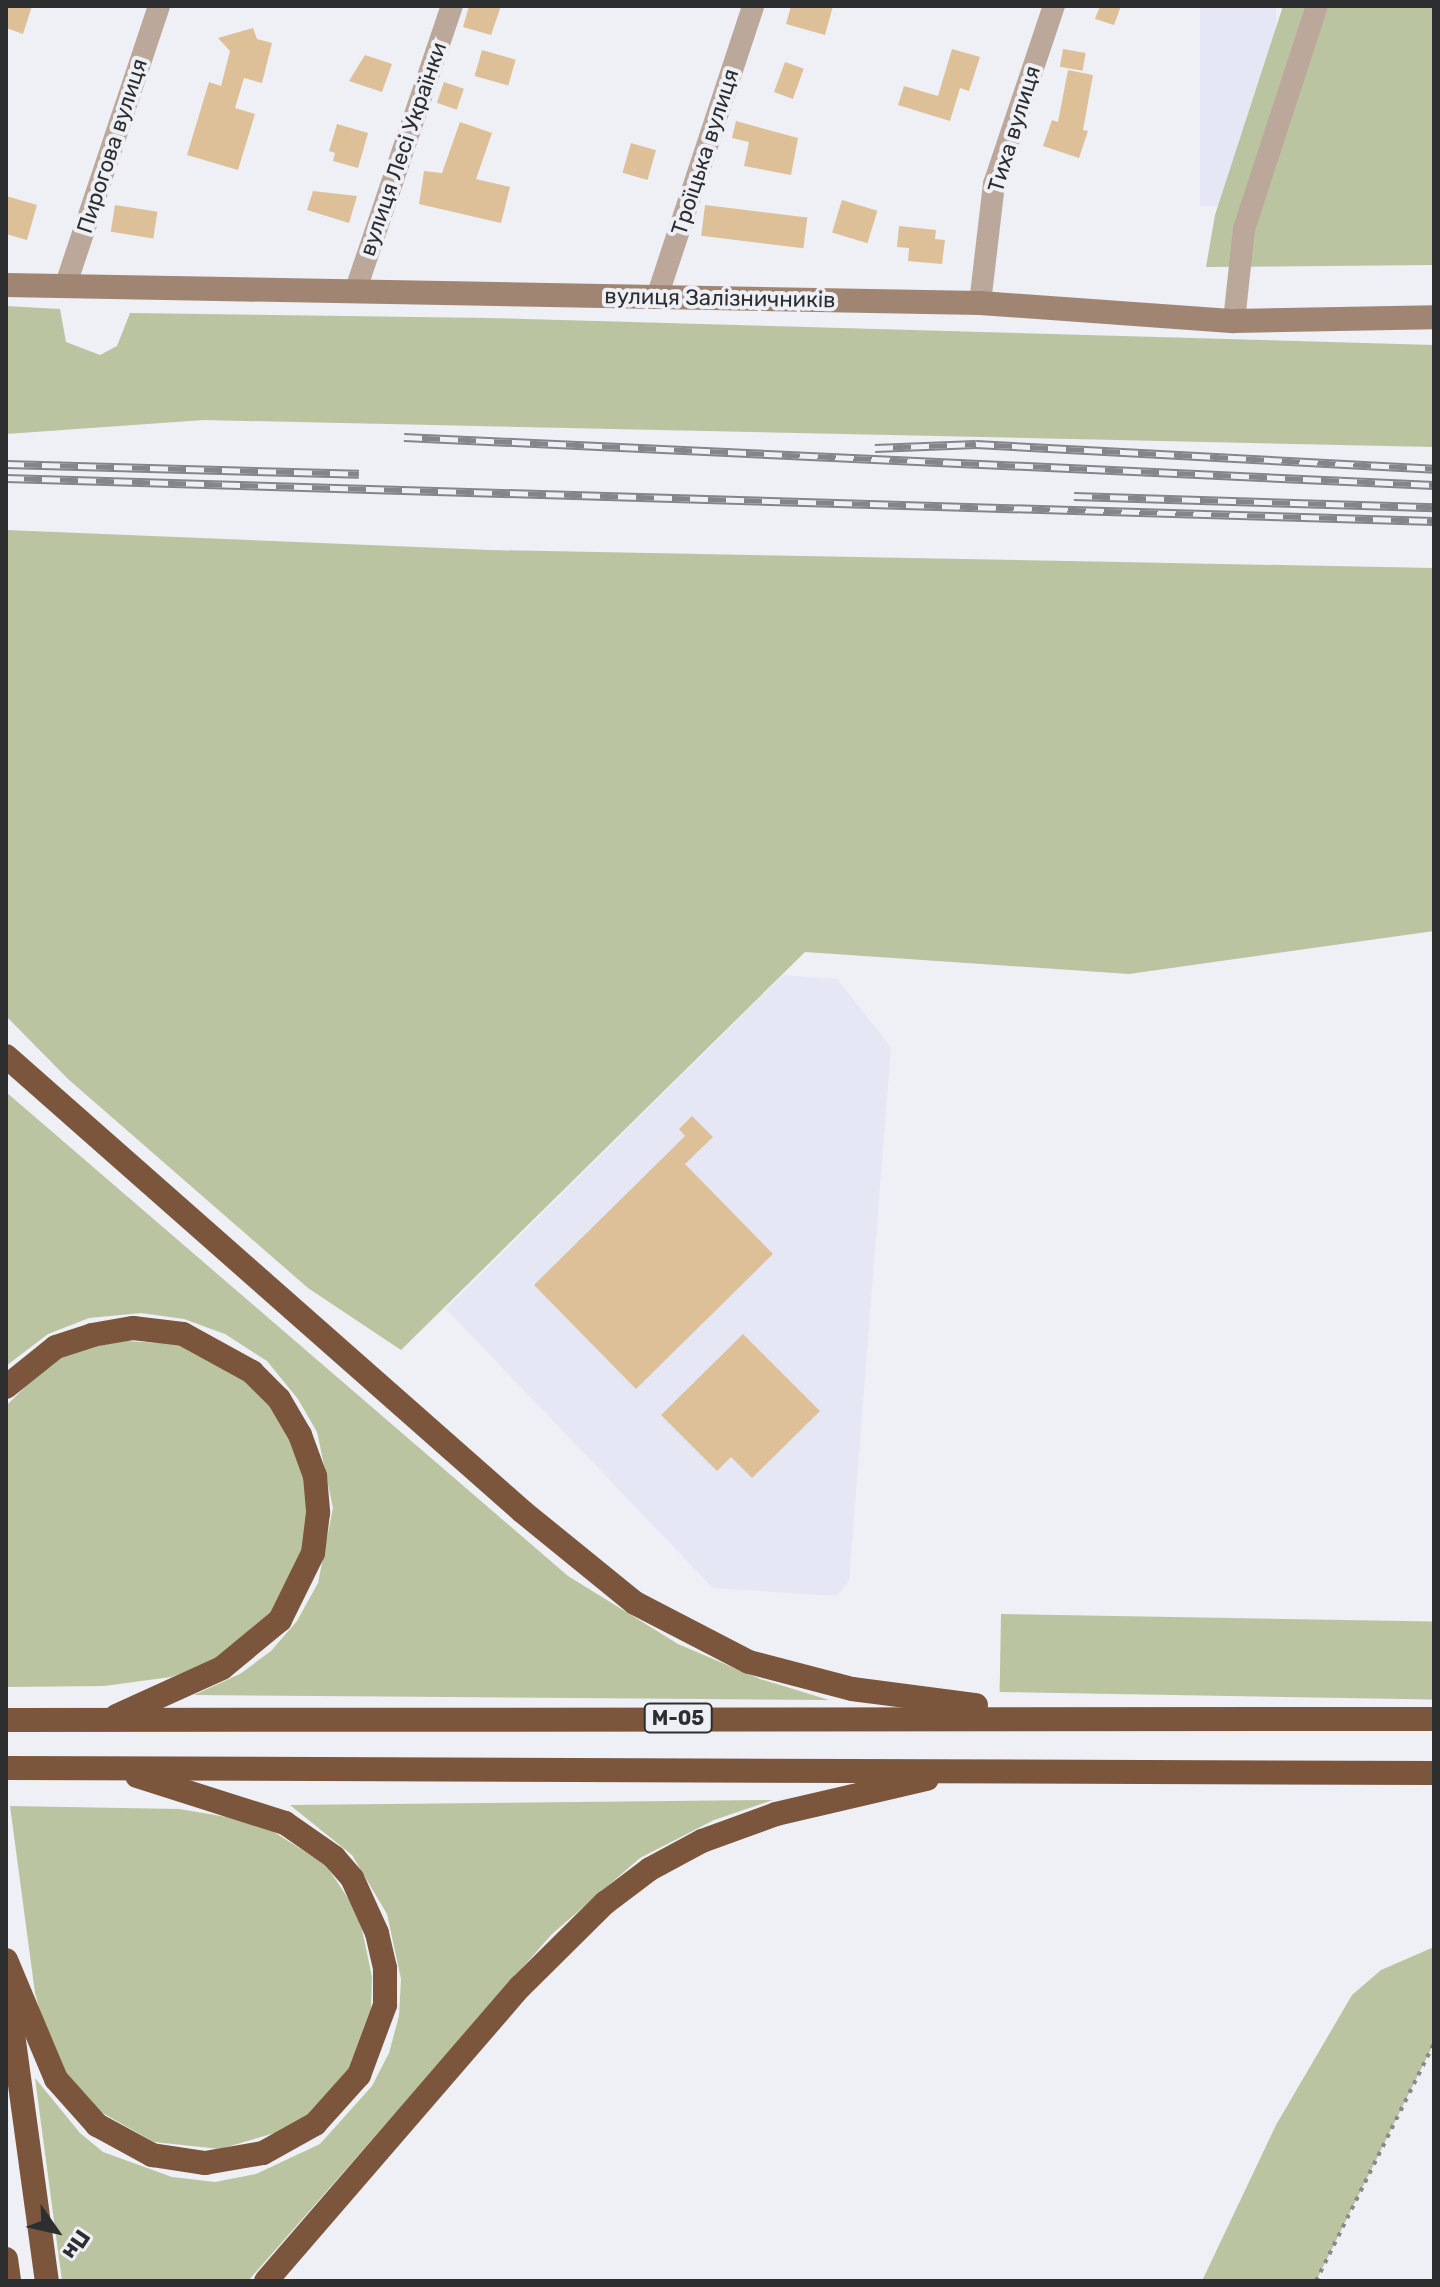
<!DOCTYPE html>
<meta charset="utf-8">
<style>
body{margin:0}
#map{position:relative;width:1440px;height:2287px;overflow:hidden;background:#eef0f5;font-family:Rubik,sans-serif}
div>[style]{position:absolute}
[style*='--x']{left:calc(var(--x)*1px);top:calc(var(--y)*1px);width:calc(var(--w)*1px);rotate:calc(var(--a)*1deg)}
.built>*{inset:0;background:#e5e7f5;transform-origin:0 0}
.green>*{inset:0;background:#bac4a1;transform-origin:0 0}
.building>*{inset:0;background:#ddc098;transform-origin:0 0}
.path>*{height:4px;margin-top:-2px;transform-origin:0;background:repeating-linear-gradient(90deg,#87898c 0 4px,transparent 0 10px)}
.street>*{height:22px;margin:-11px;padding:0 11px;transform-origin:11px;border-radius:11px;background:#bba89b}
.secondary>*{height:24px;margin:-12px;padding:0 12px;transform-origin:12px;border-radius:12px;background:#a08573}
.highway>*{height:24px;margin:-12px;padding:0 12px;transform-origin:12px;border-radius:12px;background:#7b563c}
.rail>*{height:9px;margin-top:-4.5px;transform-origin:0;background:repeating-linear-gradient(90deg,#eef0f5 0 18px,#848589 0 36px);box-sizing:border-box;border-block:2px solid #848589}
span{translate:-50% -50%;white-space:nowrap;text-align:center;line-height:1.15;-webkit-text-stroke:8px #eef0f5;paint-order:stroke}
.shield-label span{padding:2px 6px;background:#eef0f5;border:2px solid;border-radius:6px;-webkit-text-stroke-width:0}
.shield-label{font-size:20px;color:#2d2e30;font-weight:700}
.street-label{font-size:22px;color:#2d2e30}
.frame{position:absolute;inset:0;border:8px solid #2d2e30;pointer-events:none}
.north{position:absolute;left:16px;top:2191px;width:80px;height:80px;-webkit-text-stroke:6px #eef0f5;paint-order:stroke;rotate:124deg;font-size:22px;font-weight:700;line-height:32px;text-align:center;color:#2d2e30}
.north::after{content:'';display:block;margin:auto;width:28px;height:36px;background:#2d2e30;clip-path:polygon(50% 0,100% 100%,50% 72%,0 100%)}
</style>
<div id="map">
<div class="built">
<div style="left:1200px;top:6px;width:76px;height:200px"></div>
<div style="clip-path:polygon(783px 975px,837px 979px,891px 1047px,849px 1581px,837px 1596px,713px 1588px,446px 1309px)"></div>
</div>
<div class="green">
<div style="clip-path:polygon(1283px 6px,1434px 6px,1434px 265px,1206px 267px,1215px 215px)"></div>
<div style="clip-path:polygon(6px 306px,60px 309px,66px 342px,100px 355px,117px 346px,130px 313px,489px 318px,1434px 345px,1434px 447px,204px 420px,6px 434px)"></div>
<div style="clip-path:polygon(6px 530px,490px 550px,1434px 568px,1434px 931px,1129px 974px,805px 952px,401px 1350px,308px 1288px,68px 1079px,6px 1016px)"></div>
<div style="clip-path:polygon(6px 1092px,568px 1576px,678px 1644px,760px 1679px,829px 1700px,194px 1695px,240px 1674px,271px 1651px,297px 1621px,318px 1583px,333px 1508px,317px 1432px,298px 1399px,267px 1361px,225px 1334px,184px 1319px,141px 1313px,89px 1318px,48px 1334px,6px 1366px)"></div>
<div style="clip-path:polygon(127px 1341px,177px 1344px,213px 1358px,248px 1381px,273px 1407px,293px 1440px,304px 1476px,307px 1514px,301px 1558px,276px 1607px,246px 1640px,216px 1661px,171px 1677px,104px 1686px,6px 1687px,6px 1406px,48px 1364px,84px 1348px)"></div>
<div style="left:1001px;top:1614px;width:433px;height:78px;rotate:1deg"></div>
<div style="clip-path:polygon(773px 1800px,714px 1820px,640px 1858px,552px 1934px,248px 2281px,62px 2281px,35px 2078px,80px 2133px,103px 2152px,172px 2177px,215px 2182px,256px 2174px,320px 2144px,372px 2086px,389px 2053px,399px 2016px,401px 1979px,387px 1914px,352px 1855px,290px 1805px)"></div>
<div style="clip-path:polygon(10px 1806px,179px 1809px,239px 1819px,274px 1832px,326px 1865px,359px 1915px,372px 1977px,371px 2008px,348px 2070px,308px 2114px,285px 2130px,220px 2149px,154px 2142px,97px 2110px,58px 2062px,46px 2033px,35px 1993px)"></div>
<div style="clip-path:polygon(1434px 1947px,1434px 2043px,1316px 2281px,1202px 2281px,1276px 2125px,1352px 1995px,1381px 1970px)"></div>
</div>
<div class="building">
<div style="clip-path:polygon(6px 6px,32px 6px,23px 34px,6px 28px)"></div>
<div style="clip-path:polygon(469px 6px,501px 6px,491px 35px,463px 27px)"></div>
<div style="clip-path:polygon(791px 6px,833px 6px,825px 35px,786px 24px)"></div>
<div style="clip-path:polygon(1100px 6px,1121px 6px,1114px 25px,1095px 19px)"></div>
<div style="clip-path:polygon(253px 28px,257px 39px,272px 43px,262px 83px,244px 78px,235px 108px,255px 114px,238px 170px,187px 155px,209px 82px,221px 86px,230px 51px,218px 38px)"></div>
<div style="clip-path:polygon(952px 49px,980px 57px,969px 91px,960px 88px,950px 121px,898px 105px,904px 86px,938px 96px)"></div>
<div style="left:1063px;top:49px;width:23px;height:18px;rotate:10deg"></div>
<div style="left:482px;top:50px;width:35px;height:27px;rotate:16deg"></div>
<div style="clip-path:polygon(365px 55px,392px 64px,382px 92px,349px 81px)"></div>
<div style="left:785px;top:62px;width:20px;height:32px;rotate:20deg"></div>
<div style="clip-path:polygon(1068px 70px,1093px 75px,1083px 130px,1088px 131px,1079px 158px,1043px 146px,1052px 120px,1058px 122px)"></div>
<div style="left:444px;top:82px;width:21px;height:22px;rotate:19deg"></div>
<div style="clip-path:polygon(736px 121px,798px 138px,791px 175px,744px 166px,749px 142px,732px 138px)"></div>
<div style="clip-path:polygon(460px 122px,492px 133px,476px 179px,510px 187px,501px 223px,419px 204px,424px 171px,442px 173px)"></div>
<div style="clip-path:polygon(337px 124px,368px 133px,358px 168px,333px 161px,335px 153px,329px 151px)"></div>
<div style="left:631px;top:143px;width:26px;height:31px;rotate:16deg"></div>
<div style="clip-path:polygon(313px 191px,357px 196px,349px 223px,307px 210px)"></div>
<div style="clip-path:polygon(6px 196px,37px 205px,27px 240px,6px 234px)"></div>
<div style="left:842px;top:200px;width:37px;height:34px;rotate:17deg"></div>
<div style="left:115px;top:205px;width:43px;height:27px;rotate:9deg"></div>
<div style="left:705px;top:205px;width:103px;height:31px;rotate:7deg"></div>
<div style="clip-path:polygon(899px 226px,936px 230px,935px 239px,945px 240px,942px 264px,908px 261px,909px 248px,897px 247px)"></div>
<div style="clip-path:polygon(692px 1116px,713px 1137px,685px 1164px,773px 1254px,636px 1389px,534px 1285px,685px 1136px,679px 1129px)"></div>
<div style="clip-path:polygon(743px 1334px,820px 1411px,752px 1478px,731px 1457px,717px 1471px,661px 1415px)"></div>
</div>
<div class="path">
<div style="--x:1316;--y:2281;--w:266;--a:-63.6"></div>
</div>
<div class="street">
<div style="--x:65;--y:287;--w:296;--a:-71.5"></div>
<div style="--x:355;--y:292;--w:302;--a:-71.3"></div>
<div style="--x:657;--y:297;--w:306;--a:-71.7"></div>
<div style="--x:980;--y:303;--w:120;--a:-83.3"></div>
<div style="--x:994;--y:184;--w:188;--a:-71.4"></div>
<div style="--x:1234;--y:321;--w:93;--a:-83.8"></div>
<div style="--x:1244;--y:229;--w:235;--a:-71.9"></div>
</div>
<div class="secondary">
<div style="--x:6;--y:285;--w:974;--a:1.06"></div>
<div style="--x:980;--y:303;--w:255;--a:4.1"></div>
<div style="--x:1234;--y:321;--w:200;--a:-1.1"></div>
</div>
<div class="highway">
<div style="--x:6;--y:1056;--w:689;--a:41.41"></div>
<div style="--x:523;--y:1512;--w:144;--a:39.1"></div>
<div style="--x:635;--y:1603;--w:128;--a:27.4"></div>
<div style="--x:749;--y:1662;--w:106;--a:14.7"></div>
<div style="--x:852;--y:1689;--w:125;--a:7.4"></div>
<div style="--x:6;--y:1387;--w:64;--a:-38.7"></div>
<div style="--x:56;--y:1347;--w:38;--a:-18"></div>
<div style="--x:92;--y:1335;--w:42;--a:-9.7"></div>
<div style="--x:133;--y:1328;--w:50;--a:6.8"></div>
<div style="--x:183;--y:1334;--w:79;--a:28.8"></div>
<div style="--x:252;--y:1372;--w:38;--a:45"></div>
<div style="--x:279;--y:1399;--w:42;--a:59.7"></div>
<div style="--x:300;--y:1435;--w:44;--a:69.9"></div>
<div style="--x:315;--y:1476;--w:37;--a:85"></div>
<div style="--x:318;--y:1513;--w:40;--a:97.1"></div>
<div style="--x:313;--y:1553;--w:75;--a:116.2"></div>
<div style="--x:280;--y:1620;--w:75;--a:140.4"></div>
<div style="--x:222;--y:1668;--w:116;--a:155.6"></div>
<div style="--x:6;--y:1720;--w:1428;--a:-0.04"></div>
<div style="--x:6;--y:1768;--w:1428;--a:0.2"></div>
<div style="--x:6;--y:1960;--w:129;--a:67.2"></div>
<div style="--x:56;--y:2079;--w:62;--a:48.3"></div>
<div style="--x:97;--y:2125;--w:63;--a:28.6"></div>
<div style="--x:152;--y:2155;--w:54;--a:8.6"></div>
<div style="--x:205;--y:2163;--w:59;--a:-9.8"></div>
<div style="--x:263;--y:2153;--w:60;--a:-29.1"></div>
<div style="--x:315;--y:2124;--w:66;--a:-48.1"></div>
<div style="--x:359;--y:2075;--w:75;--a:-69.6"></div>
<div style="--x:385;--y:2005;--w:37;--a:-90"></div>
<div style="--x:385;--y:1968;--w:36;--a:-103"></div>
<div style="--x:377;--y:1933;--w:60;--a:-114.4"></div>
<div style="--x:352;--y:1878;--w:28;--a:-131"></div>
<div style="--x:334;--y:1857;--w:60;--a:-145.2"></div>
<div style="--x:285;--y:1823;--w:155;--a:-162.4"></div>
<div style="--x:7;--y:1990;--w:294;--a:82.2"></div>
<div style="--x:6;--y:2259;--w:22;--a:82"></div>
<div style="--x:266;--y:2281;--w:389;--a:-49.2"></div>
<div style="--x:520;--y:1987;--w:120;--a:-44.7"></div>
<div style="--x:605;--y:1903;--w:56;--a:-37.1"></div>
<div style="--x:650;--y:1869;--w:59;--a:-28.3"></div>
<div style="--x:702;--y:1841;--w:79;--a:-20"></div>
<div style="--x:776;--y:1814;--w:155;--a:-13.1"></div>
</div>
<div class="rail">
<div style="--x:404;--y:437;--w:1031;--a:2.67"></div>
<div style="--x:875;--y:448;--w:101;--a:-2.3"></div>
<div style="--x:976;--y:444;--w:459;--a:3.1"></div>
<div style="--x:6;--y:464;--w:353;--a:1.6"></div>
<div style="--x:6;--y:478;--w:1429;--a:1.72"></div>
<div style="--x:1074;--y:496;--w:360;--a:1.8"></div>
</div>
<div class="shield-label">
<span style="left:678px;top:1718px">М-05</span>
</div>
<div class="street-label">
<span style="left:1014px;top:129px;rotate:-73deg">Тиха вулиця</span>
<span style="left:112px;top:146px;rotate:-72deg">Пирогова вулиця</span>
<span style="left:403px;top:149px;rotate:-71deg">вулиця Лесі Українки</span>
<span style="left:705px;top:152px;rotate:-72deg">Троїцька вулиця</span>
<span style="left:720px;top:298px;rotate:1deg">вулиця Залізничників</span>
</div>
<div class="frame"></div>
<div class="north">Пн</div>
</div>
